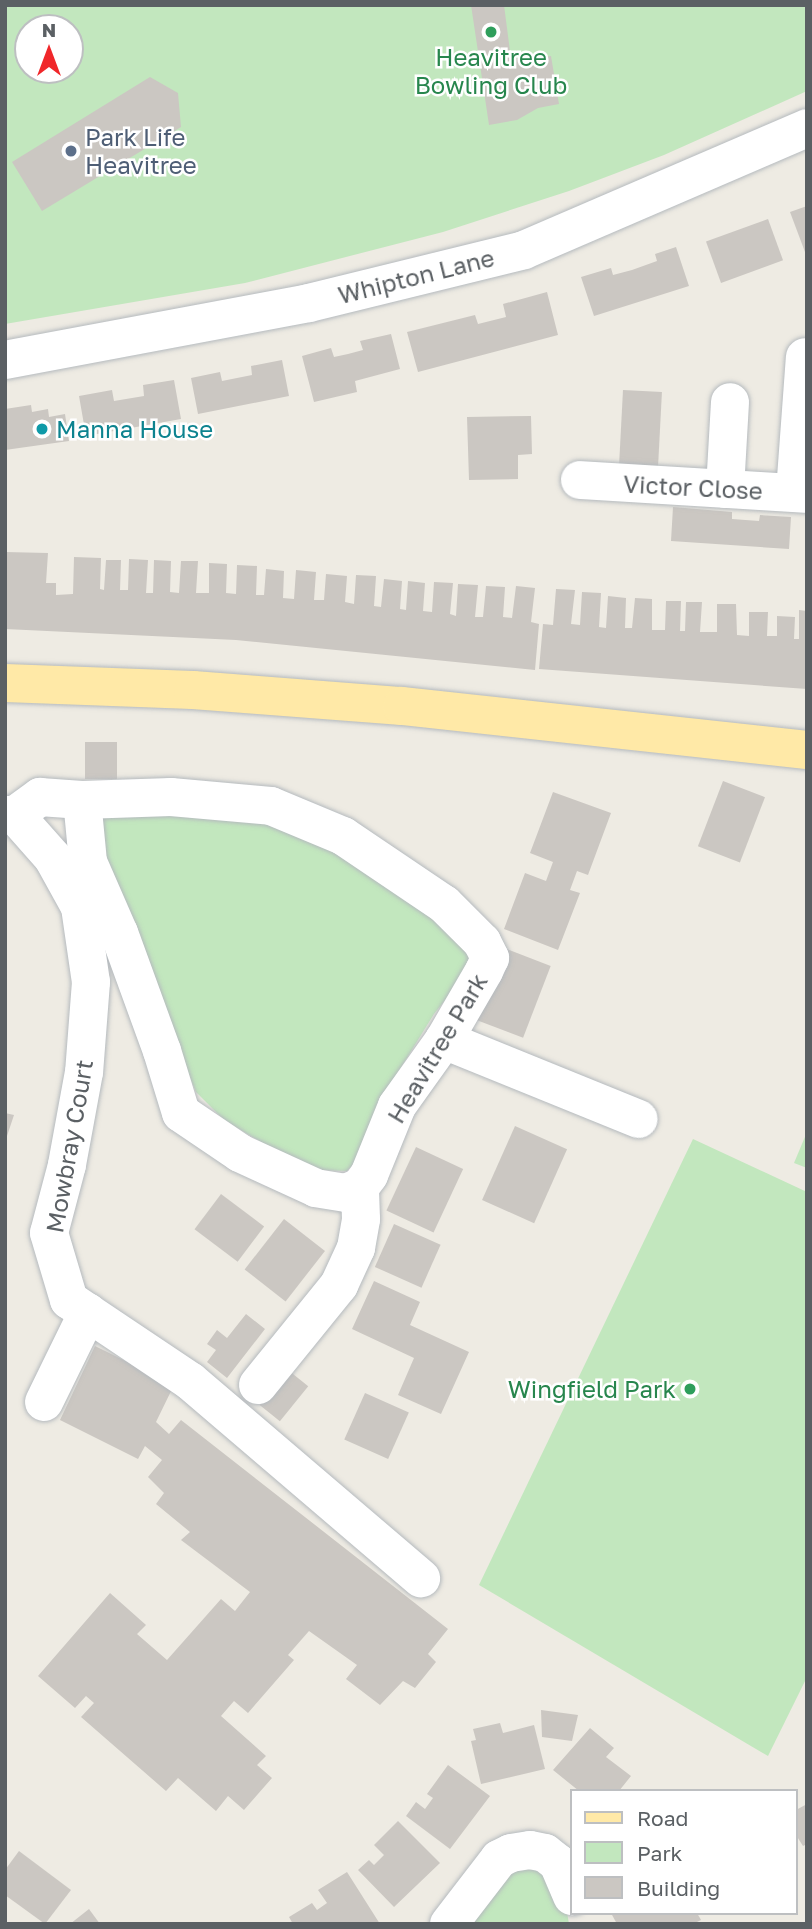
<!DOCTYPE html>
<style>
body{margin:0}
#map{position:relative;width:812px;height:1929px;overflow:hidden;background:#eeebe3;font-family:"Golos Text",sans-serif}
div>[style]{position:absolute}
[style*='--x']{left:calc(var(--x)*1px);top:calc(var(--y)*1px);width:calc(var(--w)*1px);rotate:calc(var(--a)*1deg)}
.green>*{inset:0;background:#c2e7be}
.building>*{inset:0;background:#cbc7c2;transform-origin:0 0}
.roads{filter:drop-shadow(0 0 2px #b5babe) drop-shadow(0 0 2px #b5babe)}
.minor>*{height:38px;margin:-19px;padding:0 19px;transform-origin:19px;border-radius:19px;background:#fff}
.major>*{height:38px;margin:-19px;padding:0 19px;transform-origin:19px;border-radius:19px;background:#ffe9a7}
.dots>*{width:19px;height:19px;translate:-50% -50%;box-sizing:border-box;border:4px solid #fff;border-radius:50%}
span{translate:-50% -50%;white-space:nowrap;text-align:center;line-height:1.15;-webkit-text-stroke:5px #fff;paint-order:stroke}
.leisure-label{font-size:24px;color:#27864d}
.right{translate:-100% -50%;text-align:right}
.service-label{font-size:24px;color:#4e5e75}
.left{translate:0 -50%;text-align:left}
.street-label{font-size:24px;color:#5b6064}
.culture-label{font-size:24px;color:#0d838f}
.frame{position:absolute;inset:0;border:7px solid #5b6064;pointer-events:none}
.legend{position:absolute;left:570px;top:1789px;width:228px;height:126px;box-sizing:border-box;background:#fff;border:2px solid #bdbfc1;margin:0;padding:9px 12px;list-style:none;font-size:21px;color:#5b6064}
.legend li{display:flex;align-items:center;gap:14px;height:35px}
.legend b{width:35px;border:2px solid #bdbfc1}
.north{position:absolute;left:14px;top:14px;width:70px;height:70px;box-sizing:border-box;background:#fff;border:2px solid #bdbfc1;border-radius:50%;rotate:0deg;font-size:19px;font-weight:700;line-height:28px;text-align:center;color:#5b6064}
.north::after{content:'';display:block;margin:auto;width:24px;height:32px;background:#f0272a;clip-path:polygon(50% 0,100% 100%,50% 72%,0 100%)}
</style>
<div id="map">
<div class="green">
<div style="clip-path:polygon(evenodd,5px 5px,807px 5px,807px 91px,664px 155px,569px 191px,443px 232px,245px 283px,5px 324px,5px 5px,28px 28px,70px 28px,70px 70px,28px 70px,28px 28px)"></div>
<div style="clip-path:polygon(97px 808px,274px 824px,357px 861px,431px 903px,478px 959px,434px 1014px,392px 1082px,361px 1156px,347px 1171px,320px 1170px,298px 1164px,224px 1120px,196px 1092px,106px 878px)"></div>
<div style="clip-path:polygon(807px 1132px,807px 1168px,794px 1163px)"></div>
<div style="clip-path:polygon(693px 1139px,807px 1192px,807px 1677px,768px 1756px,479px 1585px)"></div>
<div style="clip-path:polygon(525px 1857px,564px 1894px,569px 1924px,465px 1924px)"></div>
</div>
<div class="building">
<div style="clip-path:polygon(471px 5px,504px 5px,511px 59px,526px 56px,528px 60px,551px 56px,559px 104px,538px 108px,517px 120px,489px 125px)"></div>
<div style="clip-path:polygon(150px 77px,178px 93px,181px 127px,42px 211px,12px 162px)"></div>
<div style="clip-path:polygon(807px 206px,807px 251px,805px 252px,790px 212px)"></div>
<div style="left:768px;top:219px;width:44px;height:66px;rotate:70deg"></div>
<div style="clip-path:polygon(676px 247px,689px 286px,594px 316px,581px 277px,611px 268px,613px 275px,632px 270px,657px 261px,655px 254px)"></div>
<div style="clip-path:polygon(547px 292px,558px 335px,418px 372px,407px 332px,475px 315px,478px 324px,506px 317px,503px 304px)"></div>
<div style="clip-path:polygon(391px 334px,400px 369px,355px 381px,357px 392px,314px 402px,302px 356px,331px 348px,334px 357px,348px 354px,363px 350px,360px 341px)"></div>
<div style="clip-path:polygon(282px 360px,289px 396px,198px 414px,191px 378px,220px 372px,222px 381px,252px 375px,251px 366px)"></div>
<div style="clip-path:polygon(174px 380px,181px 419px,86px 436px,79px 396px,112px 390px,114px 401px,144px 396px,143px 385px)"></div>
<div style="left:623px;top:390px;width:39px;height:89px;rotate:3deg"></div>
<div style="clip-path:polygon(31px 405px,32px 412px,48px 409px,49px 417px,65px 414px,69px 441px,5px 450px,5px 409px)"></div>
<div style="clip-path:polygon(531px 416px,532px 454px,518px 455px,518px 479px,469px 480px,467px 417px)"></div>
<div style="clip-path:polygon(673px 507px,732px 512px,732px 519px,759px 521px,760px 515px,791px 517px,789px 549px,671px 541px)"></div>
<div style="clip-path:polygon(5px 552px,48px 553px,46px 583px,56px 583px,56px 595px,73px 594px,74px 557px,101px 558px,100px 589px,104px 590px,106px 560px,121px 560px,120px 590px,128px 590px,129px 559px,148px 560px,146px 593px,153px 593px,154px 560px,171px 561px,170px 592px,179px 593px,181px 561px,198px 561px,196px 593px,209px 593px,209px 563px,227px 564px,226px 593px,236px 594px,237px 565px,257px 566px,256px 595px,264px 595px,266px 569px,284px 571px,283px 598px,294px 599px,296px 570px,316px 572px,314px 600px,324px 600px,326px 574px,347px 576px,345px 602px,354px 604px,356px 575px,376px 576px,374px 606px,381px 607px,384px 579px,402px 581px,400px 609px,406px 610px,408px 581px,425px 583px,423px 611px,432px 612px,434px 582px,453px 583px,450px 614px,456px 616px,458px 584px,478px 585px,475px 617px,483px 617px,486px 586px,505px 587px,503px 617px,512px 618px,516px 586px,535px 588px,531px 622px,539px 624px,535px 670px,236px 640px,5px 629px)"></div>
<div style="clip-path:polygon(556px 589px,575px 590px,571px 624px,580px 625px,582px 592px,601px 593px,599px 627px,606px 628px,608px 596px,626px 598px,625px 628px,632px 628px,635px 598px,652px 599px,652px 630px,665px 630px,666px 601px,681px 601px,680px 631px,685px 631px,686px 602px,702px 602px,700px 632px,717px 632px,717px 604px,736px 604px,737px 635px,749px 636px,749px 612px,768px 612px,767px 636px,777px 636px,777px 616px,795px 617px,794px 639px,799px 639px,799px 610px,807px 611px,807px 689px,539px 669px,543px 624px,553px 625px)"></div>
<div style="left:85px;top:742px;width:32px;height:37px"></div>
<div style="left:723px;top:781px;width:45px;height:70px;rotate:21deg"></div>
<div style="clip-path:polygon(553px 792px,611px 813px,588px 875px,577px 871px,570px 890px,580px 893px,558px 950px,504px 929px,525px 873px,546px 881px,553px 862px,530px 853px)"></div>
<div style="left:504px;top:948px;width:50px;height:77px;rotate:21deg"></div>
<div style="clip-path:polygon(5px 1113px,14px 1115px,6px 1139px,5px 1139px)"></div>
<div style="left:515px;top:1126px;width:57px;height:81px;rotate:24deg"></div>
<div style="left:416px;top:1147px;width:52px;height:70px;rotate:25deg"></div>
<div style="left:221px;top:1194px;width:54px;height:44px;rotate:37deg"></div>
<div style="left:284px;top:1219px;width:52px;height:64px;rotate:38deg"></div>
<div style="left:394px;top:1224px;width:51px;height:47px;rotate:24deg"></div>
<div style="clip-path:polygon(374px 1281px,420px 1302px,410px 1325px,469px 1352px,441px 1414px,398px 1395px,414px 1358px,352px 1329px)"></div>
<div style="clip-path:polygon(246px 1314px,265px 1329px,227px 1378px,207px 1362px,216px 1350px,207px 1344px,217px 1330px,227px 1338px)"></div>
<div style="clip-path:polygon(95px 1346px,174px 1385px,156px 1422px,169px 1434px,181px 1420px,448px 1629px,428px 1654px,436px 1662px,415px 1688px,403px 1681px,380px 1705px,346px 1679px,357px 1665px,309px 1631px,288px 1655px,294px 1660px,248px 1713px,234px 1701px,221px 1716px,266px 1756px,257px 1765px,272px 1778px,244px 1810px,228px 1796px,216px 1811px,178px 1778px,166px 1791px,81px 1717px,94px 1703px,86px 1696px,75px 1708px,38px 1676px,110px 1593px,146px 1625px,137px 1634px,167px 1660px,221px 1599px,235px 1611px,250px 1592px,181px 1540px,190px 1532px,156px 1504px,164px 1493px,148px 1477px,162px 1460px,145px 1446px,138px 1459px,60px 1420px)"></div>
<div style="left:288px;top:1370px;width:26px;height:45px;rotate:39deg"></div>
<div style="left:365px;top:1393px;width:48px;height:51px;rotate:24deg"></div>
<div style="clip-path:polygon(541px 1710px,578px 1715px,572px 1741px,542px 1737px)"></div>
<div style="clip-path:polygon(500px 1723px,503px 1733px,534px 1725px,545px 1769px,481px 1784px,471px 1741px,476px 1740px,473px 1729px)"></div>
<div style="clip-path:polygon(590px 1728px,614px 1748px,606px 1757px,631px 1776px,619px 1791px,579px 1791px,553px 1770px)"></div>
<div style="clip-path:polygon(448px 1765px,490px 1796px,450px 1849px,406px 1816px,416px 1802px,425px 1809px,433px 1798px,427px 1794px)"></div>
<div style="clip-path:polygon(807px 1804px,807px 1844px,803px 1846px,796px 1835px,796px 1810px)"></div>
<div style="clip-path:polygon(398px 1821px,440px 1863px,394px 1907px,358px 1870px,369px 1860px,374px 1865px,384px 1855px,374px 1845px)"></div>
<div style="clip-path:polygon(19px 1851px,71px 1890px,45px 1924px,5px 1895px,5px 1870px)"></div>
<div style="clip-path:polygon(347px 1872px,380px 1924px,293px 1924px,289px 1917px,312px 1903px,317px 1910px,327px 1903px,318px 1890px)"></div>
<div style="clip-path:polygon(89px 1909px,100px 1924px,70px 1924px)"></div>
<div style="clip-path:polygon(611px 1913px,697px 1913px,701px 1920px,693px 1924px,617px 1924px)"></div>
</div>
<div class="roads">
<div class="minor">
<div style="--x:5;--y:360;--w:309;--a:-10.6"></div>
<div style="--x:309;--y:303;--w:221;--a:-13.8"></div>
<div style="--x:524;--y:250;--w:308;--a:-23.3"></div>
<div style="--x:580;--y:480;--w:227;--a:3.5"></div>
<div style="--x:725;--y:489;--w:87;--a:-86.7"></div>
<div style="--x:795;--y:492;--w:135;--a:-85.8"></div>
<div style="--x:5;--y:815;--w:10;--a:0"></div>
<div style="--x:15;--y:815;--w:31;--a:-36"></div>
<div style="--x:40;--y:797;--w:42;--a:4.1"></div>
<div style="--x:82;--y:800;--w:89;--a:-1.9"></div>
<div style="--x:171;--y:797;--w:100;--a:5.1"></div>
<div style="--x:271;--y:806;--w:78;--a:22.6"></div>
<div style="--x:343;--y:836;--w:122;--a:34"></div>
<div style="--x:444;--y:904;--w:54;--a:45"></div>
<div style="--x:482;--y:942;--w:18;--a:63"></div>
<div style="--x:490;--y:958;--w:14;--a:115"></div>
<div style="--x:484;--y:971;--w:80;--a:120.1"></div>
<div style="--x:444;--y:1040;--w:81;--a:125.5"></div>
<div style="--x:397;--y:1106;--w:74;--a:112.1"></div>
<div style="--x:369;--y:1175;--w:15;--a:127"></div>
<div style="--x:360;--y:1187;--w:15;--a:157"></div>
<div style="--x:346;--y:1193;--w:30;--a:-171"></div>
<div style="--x:316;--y:1188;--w:84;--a:-155.3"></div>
<div style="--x:240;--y:1153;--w:71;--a:-145.9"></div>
<div style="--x:181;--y:1113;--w:65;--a:-107"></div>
<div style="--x:162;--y:1051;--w:126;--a:-110"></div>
<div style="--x:119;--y:933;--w:77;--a:-113.6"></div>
<div style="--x:88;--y:862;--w:62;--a:-95.5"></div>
<div style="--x:15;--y:815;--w:57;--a:48.5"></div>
<div style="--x:53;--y:858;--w:56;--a:61.1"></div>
<div style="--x:80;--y:907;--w:76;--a:81.7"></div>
<div style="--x:91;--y:982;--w:90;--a:94.4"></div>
<div style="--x:84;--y:1072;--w:95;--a:100.4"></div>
<div style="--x:67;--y:1165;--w:70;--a:104.8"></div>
<div style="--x:49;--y:1233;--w:70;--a:73.4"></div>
<div style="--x:69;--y:1300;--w:146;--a:33.8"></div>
<div style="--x:190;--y:1381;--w:304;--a:40.5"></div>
<div style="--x:444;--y:1040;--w:210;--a:22.1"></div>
<div style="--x:258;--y:1385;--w:129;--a:-51"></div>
<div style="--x:339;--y:1285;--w:41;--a:-65.3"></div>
<div style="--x:356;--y:1248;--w:29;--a:-80"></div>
<div style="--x:361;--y:1219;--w:32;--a:-92"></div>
<div style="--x:44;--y:1402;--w:100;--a:-63.9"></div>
<div style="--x:449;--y:1924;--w:82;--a:-52.4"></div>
<div style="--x:499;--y:1859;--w:13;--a:-27"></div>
<div style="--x:511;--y:1853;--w:19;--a:-9"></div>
<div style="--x:530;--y:1850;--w:15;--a:11"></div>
<div style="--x:545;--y:1853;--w:16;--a:38"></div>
<div style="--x:558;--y:1863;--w:36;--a:67"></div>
</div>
<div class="major">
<div style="--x:5;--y:683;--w:188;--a:2.1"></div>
<div style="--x:193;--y:690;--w:210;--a:4.4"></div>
<div style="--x:402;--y:706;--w:407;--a:6.2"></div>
</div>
</div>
<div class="dots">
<div style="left:491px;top:32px;background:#2e9e5b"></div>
<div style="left:71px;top:151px;background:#5c6f8a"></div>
<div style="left:42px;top:429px;background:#0f9aa8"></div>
<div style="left:690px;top:1389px;background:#2e9e5b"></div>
</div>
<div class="leisure-label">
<span style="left:491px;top:71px">Heavitree<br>Bowling Club</span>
<span class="right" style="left:676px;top:1389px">Wingfield Park</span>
</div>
<div class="service-label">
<span class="left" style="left:85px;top:151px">Park Life<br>Heavitree</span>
</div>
<div class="street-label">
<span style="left:416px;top:276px;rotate:-14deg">Whipton Lane</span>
<span style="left:693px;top:487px;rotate:3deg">Victor Close</span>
<span style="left:437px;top:1048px;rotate:-59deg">Heavitree Park</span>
<span style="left:69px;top:1146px;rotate:-80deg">Mowbray Court</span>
</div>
<div class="culture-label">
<span class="left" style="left:56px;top:429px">Manna House</span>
</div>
<div class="frame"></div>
<ul class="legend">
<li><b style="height:9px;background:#ffe9a7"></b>Road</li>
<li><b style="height:19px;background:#c2e7be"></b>Park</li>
<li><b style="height:19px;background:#cbc7c2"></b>Building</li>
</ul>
<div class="north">N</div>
</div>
